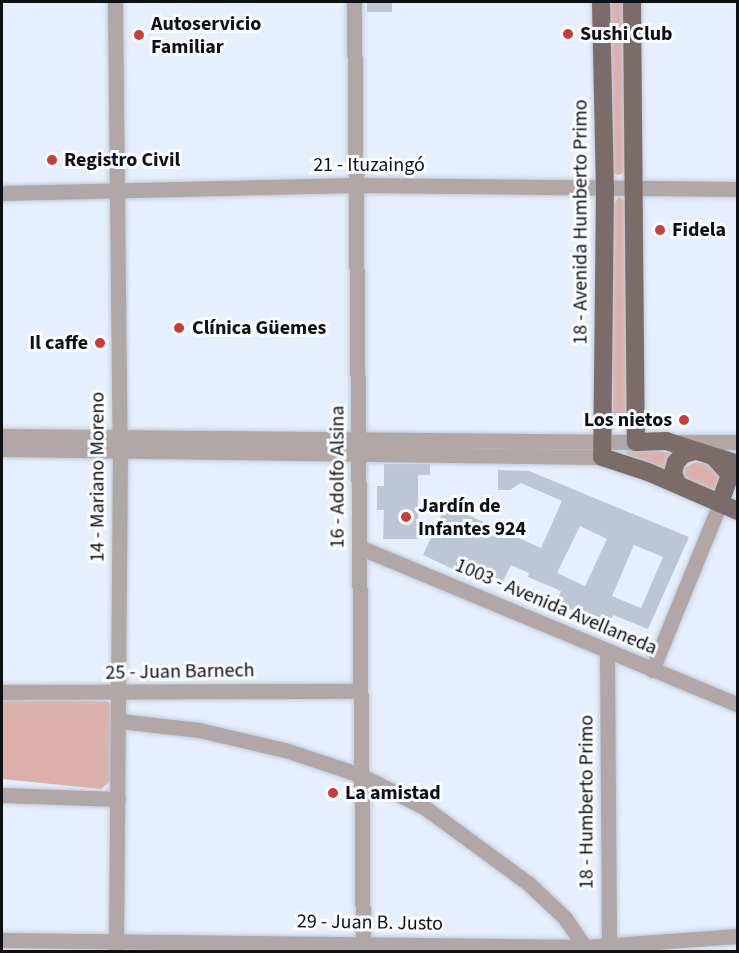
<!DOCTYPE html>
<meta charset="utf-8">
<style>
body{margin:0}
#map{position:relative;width:739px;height:953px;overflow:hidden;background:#e6effe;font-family:"Source Sans 3",sans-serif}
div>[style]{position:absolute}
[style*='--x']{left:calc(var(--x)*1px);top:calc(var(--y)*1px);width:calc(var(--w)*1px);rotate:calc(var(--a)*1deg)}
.green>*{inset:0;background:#dcb0aa}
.building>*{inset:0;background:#bdc6d4;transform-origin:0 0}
.roads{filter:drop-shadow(0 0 2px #c3cbd9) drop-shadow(0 0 2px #c3cbd9)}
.minor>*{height:15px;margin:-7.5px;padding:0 7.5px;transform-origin:7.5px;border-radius:7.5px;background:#b0a7a6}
.major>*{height:18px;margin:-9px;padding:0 9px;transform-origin:9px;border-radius:9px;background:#7b6c6a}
.dots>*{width:16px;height:16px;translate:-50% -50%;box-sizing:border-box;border:3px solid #fafcff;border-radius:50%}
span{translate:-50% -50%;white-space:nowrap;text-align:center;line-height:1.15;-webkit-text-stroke:6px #fafcff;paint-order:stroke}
.poi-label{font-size:20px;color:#0d1015;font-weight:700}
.left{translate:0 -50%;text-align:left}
.right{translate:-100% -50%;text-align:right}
.street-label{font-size:20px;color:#0d1015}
.frame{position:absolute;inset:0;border:3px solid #0d1015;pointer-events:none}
</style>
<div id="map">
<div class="green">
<div style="clip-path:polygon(607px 2px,627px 2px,627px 171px,619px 175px,613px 174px)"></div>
<div style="clip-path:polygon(619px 197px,628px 202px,630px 423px,622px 428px,613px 423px,610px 207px)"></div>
<div style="clip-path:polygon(630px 448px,676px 453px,667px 474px,627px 454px,626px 449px)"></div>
<div style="clip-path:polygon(696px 462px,707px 463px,724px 480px,714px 494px,680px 480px,682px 468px)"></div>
<div style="clip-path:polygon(2px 700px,106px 701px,113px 705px,111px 781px,101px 789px,2px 779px)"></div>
</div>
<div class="building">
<div style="left:367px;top:2px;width:25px;height:10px"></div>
<div style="clip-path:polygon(384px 464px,430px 464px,430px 475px,418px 475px,418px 539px,383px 539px,384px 510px,377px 510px,377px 486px,384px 486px)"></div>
<div style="clip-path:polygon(evenodd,498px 470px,529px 471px,689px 537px,648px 629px,613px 615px,609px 627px,556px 603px,561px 591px,528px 577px,529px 573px,511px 565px,503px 581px,491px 576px,487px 585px,423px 555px,446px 505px,541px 548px,562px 501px,521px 483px,510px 490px,498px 490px,498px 470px,580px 526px,607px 539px,585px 586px,557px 573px,580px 526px,498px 470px,634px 545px,663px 557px,641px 608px,612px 596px,634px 545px)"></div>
</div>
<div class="roads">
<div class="minor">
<div style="--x:115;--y:2;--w:448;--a:89.4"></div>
<div style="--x:120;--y:450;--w:502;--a:90.46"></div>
<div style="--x:354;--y:2;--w:950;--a:89.46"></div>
<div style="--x:2;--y:193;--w:353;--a:-1.3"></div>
<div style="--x:355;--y:185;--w:383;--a:0.6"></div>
<div style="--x:2;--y:436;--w:634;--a:0.54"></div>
<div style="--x:678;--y:442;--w:60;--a:0"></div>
<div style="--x:2;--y:449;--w:600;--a:0.76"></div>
<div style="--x:359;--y:547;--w:411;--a:22.6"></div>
<div style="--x:607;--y:653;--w:299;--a:89.6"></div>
<div style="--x:652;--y:670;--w:180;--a:-67.8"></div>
<div style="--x:2;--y:692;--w:357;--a:-0.2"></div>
<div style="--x:119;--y:721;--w:81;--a:6.4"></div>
<div style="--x:199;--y:730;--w:88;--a:13.1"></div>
<div style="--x:285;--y:750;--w:79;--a:18.4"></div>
<div style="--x:360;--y:775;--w:72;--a:26.6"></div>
<div style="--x:424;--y:807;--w:129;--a:36.2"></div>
<div style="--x:528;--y:883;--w:51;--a:43.4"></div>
<div style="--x:565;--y:918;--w:41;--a:55.9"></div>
<div style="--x:2;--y:795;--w:116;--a:2"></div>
<div style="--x:2;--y:940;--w:583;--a:0.69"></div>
<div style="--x:585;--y:947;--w:153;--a:-4.1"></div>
</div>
<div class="major">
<div style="--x:601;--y:2;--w:185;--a:88.8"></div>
<div style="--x:605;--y:187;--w:270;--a:90.6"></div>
<div style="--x:602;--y:457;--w:48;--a:18.1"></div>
<div style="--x:648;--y:472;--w:98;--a:23.4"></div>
<div style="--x:632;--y:2;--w:440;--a:89.5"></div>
<div style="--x:636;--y:442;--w:30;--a:-2"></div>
<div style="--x:666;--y:441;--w:76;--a:17.7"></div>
<div style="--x:714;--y:457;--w:24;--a:48"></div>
<div style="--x:730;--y:475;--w:30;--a:110"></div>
<div style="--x:677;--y:483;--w:11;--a:-112"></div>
<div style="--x:673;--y:473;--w:11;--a:-75"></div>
<div style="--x:676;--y:462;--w:11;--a:-45"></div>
<div style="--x:684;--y:454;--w:11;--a:-15"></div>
</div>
</div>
<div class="dots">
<div style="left:568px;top:34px;background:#ca3d34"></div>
<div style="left:139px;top:35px;background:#ca3d34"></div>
<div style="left:52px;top:160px;background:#ca3d34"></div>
<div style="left:660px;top:230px;background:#ca3d34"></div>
<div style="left:179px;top:328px;background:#ca3d34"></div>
<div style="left:100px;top:343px;background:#ca3d34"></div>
<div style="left:684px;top:420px;background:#ca3d34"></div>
<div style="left:406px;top:517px;background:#ca3d34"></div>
<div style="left:333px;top:793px;background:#ca3d34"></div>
</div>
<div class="poi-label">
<span class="left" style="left:151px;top:36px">Autoservicio<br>Familiar</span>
<span class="left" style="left:580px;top:34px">Sushi Club</span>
<span class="left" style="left:64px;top:160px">Registro Civil</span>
<span class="left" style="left:672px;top:230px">Fidela</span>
<span class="left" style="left:192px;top:328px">Clínica Güemes</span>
<span class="right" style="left:88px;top:343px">Il caffe</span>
<span class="right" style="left:672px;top:420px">Los nietos</span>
<span class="left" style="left:418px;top:518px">Jardín de<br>Infantes 924</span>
<span class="left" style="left:345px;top:793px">La amistad</span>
</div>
<div class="street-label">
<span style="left:369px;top:165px">21 - Ituzaingó</span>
<span style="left:581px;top:222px;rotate:-90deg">18 - Avenida Humberto Primo</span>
<span style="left:98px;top:477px;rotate:-90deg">14 - Mariano Moreno</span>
<span style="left:338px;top:477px;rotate:-90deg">16 - Adolfo Alsina</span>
<span style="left:556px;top:607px;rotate:23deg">1003 - Avenida Avellaneda</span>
<span style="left:180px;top:672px;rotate:-1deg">25 - Juan Barnech</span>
<span style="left:587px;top:802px;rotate:-90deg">18 - Humberto Primo</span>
<span style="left:370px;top:923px;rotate:1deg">29 - Juan B. Justo</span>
</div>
<div class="frame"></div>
</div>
